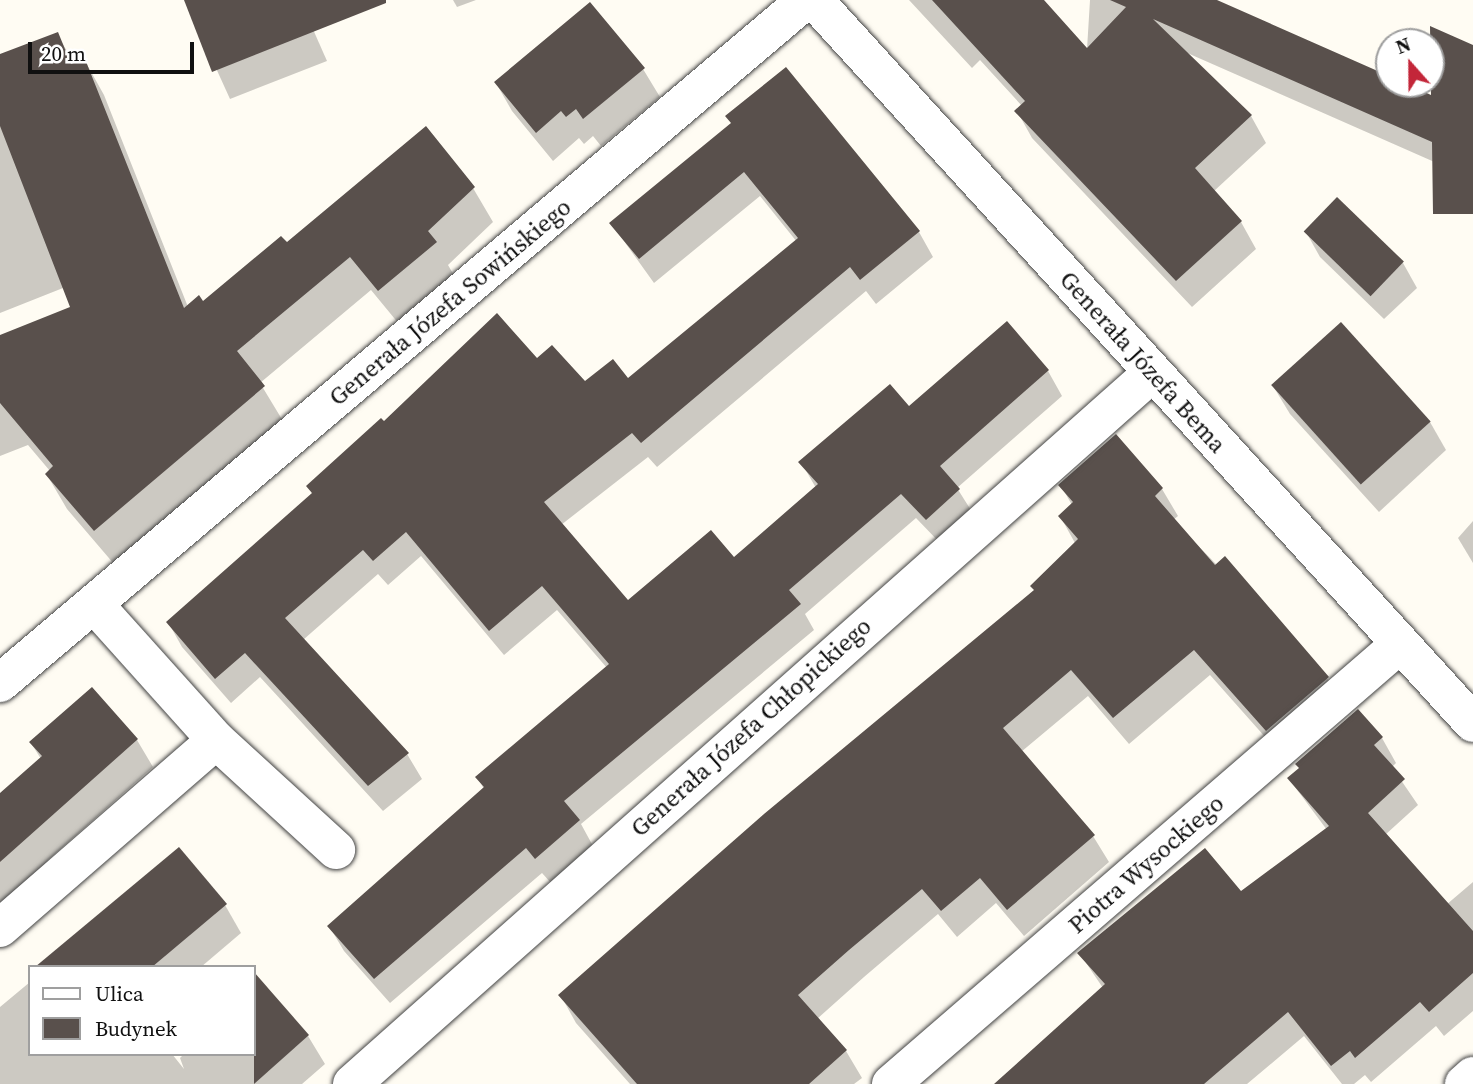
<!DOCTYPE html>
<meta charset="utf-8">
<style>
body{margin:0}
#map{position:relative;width:1473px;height:1084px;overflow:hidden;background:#fffcf3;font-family:"Source Serif 4",serif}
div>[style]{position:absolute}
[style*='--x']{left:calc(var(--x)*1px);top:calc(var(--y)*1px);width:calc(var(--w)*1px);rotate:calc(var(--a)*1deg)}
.shadow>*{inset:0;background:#0003}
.building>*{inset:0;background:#59504c;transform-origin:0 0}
.roads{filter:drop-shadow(0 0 2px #434343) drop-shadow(0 0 2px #434343)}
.minor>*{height:38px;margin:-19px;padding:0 19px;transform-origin:19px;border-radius:19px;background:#fff}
span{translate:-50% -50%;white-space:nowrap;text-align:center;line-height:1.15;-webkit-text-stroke:7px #fff;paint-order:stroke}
.street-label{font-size:24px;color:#101010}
.legend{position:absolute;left:28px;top:965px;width:228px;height:91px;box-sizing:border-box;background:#fff;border:2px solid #9f9f9f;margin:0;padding:9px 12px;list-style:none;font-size:21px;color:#101010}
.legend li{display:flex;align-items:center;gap:14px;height:35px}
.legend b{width:35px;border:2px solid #9f9f9f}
.north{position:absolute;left:1375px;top:28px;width:70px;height:70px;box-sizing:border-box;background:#fff;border:2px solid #9f9f9f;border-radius:50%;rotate:339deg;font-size:19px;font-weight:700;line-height:28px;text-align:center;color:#101010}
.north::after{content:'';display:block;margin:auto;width:24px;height:32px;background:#c32639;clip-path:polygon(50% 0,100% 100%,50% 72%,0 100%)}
.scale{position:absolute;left:28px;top:42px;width:166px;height:32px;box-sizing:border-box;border:4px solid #101010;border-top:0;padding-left:9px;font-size:21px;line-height:24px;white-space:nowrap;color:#101010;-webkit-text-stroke:5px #fff;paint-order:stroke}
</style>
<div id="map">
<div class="shadow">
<div style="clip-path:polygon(185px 0,300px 0,327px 61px,230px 99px)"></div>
<div style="clip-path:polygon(453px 0,476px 0,457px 7px)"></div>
<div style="clip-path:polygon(909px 0,1041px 0,1087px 49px,1090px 0,1212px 0,1389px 78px,1389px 84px,1403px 84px,1433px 97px,1473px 47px,1473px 179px,1185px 52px,1251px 116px,1266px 143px,1213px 192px,1241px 222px,1256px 249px,1192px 307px,1032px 138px,1017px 111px,1022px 106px,980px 60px,972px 68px)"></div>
<div style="clip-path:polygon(57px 34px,75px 65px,85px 61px,104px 95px,188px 307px,203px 303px,287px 245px,473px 188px,493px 222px,448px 265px,455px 277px,399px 324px,371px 290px,260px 383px,283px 421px,114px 564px,67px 509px,47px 475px,50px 471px,28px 445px,0 456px,0 346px,127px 279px,121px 265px,0 313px,0 56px)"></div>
<div style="clip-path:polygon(643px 69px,660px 97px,601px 146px,593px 136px,584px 144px,579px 138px,553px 161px,512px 111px,496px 83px)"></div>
<div style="clip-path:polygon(786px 69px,919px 232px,933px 257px,876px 304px,866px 291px,657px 467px,648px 457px,561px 525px,628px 603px,734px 559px,816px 488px,801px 462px,909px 409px,1048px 371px,1062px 396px,957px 488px,974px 515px,941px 544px,916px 518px,805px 614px,814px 630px,581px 824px,593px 846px,551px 883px,542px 873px,390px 1003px,344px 951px,329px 926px,484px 789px,477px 777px,607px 668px,557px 610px,504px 655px,421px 556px,388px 585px,378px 574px,303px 640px,407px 754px,422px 779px,383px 811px,260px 677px,231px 703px,182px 647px,168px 622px,313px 495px,308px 486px,384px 424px,537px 360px,584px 384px,628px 380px,797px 242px,760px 196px,654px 283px,611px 223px,732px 124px)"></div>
<div style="clip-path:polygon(1337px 199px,1403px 263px,1417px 288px,1384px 319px,1320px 257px,1306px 232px)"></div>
<div style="clip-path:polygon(1273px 386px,1430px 422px,1446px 450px,1379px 512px,1290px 414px)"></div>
<div style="clip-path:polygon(1116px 437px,1162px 489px,1178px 516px,1173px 520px,1327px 678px,1343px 705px,1283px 757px,1210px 675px,1129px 744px,1088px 696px,1021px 752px,1093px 836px,1109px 862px,1024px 936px,996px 903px,957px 937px,938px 914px,864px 977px,817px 1019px,846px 1051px,862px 1078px,854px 1084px,630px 1084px,576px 1023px,561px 996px,1035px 591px,1075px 543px,1060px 516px,1072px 505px,1061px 486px)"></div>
<div style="clip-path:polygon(1473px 521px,1473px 563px,1458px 538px)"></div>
<div style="clip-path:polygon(92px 689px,137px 740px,153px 767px,48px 860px,52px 865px,0 910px,0 796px,41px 759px,31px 743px)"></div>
<div style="clip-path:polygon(1358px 712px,1382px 738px,1396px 763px,1392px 767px,1418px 805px,1385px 835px,1446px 905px,1473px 882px,1473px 1011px,1444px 1036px,1436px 1026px,1371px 1082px,1365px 1075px,1354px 1084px,1342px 1084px,1304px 1036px,1247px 1084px,1032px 1084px,1103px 988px,1080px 954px,1241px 893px,1327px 830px,1289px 779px)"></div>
<div style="clip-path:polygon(225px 905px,241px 933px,201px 967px,38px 967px)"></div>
<div style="clip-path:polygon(30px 982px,30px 1054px,172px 1054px,184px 1069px,180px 1058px,184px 1054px,254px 1054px,254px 993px,263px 985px,308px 1036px,325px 1064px,302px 1084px,0 1084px,0 1007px)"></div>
</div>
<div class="building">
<div style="clip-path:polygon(184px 0,386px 0,386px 3px,212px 72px)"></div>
<div style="clip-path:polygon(932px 0,1044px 0,1087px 48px,1126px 7px,1110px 0,1217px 0,1389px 76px,1389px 84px,1407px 84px,1431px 95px,1430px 26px,1473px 45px,1473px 214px,1433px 214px,1432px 142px,1153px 19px,1252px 115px,1195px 168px,1242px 221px,1176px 281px,1014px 111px,1025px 101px)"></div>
<div style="clip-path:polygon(590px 2px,645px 68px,583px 119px,576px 109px,566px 117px,561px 111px,536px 133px,494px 82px)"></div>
<div style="clip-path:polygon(58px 32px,71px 64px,85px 59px,184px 308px,199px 295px,203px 301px,281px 236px,287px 242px,426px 126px,475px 187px,428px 231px,437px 242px,378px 291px,350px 257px,237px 351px,265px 386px,94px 531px,45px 474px,53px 466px,0 403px,0 335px,70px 307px,0 126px,0 54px)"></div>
<div style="clip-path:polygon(786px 67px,920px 231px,860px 280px,850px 267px,641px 443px,632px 433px,544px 502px,628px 600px,711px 530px,734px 557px,818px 484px,798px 462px,890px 384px,909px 406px,1007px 321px,1049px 370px,940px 466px,960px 489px,926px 520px,901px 494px,789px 590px,801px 604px,564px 801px,580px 820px,535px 859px,526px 848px,374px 979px,327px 926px,484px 787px,475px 777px,609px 664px,542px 586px,489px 631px,406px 532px,373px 561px,363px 550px,285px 618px,409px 753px,368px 786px,245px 653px,215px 679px,166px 622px,312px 493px,306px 486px,381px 418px,384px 421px,497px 313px,537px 358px,552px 345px,585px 381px,613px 359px,628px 378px,798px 238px,744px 172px,639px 259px,609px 223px,731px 123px,725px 116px)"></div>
<div style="left:1337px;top:197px;width:93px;height:48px;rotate:44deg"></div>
<div style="left:1341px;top:322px;width:134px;height:94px;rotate:48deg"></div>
<div style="clip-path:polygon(1116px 434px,1163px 488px,1155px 496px,1215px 565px,1225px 556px,1329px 677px,1266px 731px,1194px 650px,1113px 718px,1071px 670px,1003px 728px,1095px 835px,1007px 910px,980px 878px,941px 911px,922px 889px,849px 950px,798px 995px,847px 1050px,809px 1084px,637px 1084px,558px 995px,764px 814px,1034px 590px,1030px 586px,1078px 539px,1058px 516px,1073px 502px,1058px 485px)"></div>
<div style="clip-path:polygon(92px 687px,138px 739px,0 862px,0 793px,42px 756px,29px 742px)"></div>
<div style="clip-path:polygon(1358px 709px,1383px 737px,1374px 745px,1405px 779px,1368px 813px,1473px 931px,1473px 973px,1429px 1012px,1420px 1002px,1355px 1058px,1350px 1051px,1331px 1066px,1288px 1012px,1204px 1084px,994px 1084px,1105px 984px,1077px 953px,1205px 848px,1241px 891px,1329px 826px,1287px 778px,1299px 768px,1295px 764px)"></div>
<div style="clip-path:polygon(179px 847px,227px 904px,152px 967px,35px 967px)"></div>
<div style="clip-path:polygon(254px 972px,309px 1035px,254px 1084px)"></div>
</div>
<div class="roads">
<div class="minor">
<div style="--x:814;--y:0;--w:978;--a:47.65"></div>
<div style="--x:94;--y:604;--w:183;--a:48.1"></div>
<div style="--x:216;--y:740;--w:163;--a:42.5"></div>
<div style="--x:0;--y:683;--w:1056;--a:-40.28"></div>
<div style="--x:0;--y:928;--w:286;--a:-41"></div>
<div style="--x:352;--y:1084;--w:1070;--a:-41.63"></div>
<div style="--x:891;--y:1084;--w:673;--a:-40.84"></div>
<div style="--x:1464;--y:1084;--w:12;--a:-42"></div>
</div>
</div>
<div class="street-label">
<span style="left:450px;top:302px;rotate:-40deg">Generała Józefa Sowińskiego</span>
<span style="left:1143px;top:362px;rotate:48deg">Generała Józefa Bema</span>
<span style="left:751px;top:727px;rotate:-42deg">Generała Józefa Chłopickiego</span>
<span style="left:1146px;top:864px;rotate:-41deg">Piotra Wysockiego</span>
</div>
<ul class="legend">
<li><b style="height:9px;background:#fff"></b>Ulica</li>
<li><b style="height:19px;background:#59504c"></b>Budynek</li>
</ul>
<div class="north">N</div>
<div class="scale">20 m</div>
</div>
